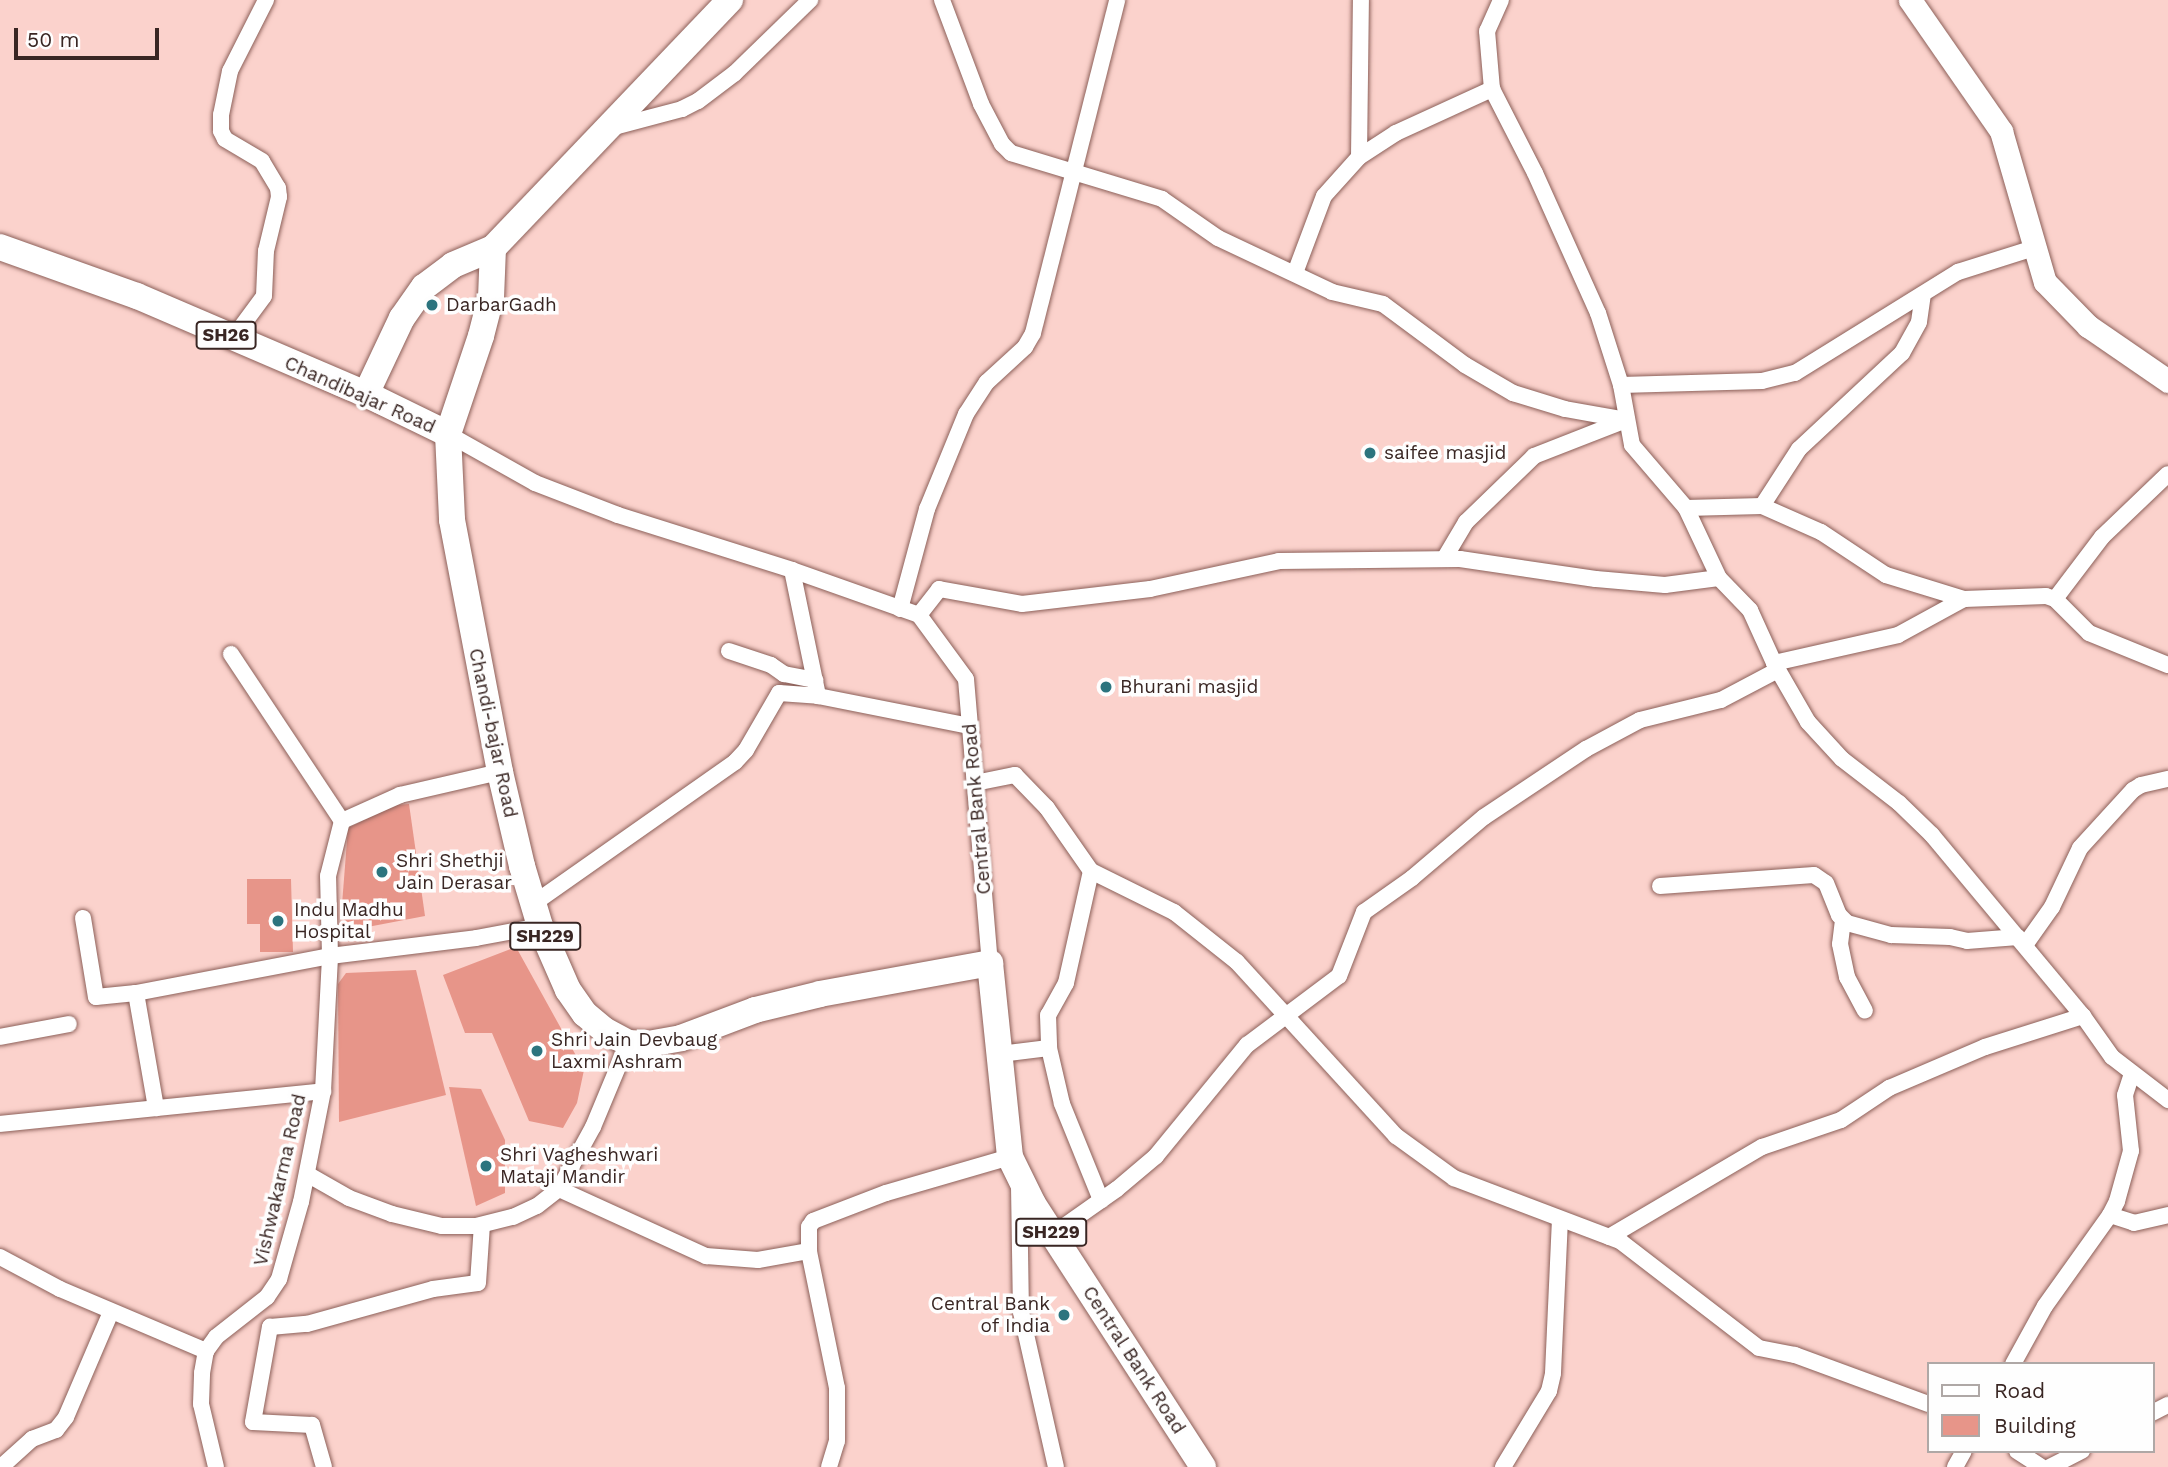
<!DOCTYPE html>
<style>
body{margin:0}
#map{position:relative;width:2168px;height:1467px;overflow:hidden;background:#fbd2cc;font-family:"Work Sans",sans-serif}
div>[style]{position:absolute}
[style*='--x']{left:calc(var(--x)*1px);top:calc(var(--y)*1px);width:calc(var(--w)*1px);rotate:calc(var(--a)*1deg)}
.building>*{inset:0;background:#e79589}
.roads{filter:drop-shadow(0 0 2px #8c6059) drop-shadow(0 0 2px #8c6059)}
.street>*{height:16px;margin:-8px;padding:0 8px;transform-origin:8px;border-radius:8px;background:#fff}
.secondary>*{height:23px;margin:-11.5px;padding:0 11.5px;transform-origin:11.5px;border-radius:11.5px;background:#fff}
.primary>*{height:26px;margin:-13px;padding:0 13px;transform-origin:13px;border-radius:13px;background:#fff}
.dots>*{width:19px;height:19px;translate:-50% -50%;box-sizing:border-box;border:4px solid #fefefe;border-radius:50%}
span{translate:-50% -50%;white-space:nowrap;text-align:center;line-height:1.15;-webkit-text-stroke:7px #fefefe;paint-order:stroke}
.shield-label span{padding:2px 5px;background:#fefefe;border:2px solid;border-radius:5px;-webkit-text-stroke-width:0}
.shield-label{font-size:18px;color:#392623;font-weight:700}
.poi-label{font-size:19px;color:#392623}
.left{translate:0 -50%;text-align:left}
.right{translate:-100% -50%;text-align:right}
.street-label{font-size:19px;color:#392623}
.legend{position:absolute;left:1927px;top:1362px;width:228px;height:91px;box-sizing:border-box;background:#fefefe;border:2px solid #afa8a6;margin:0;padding:9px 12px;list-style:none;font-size:21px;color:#392623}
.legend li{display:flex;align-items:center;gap:14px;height:35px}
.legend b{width:35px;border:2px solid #afa8a6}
.scale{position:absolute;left:14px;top:28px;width:145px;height:32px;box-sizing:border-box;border:4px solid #392623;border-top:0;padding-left:9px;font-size:21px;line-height:24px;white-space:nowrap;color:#392623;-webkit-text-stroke:5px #fefefe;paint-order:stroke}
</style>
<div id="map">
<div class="building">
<div style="clip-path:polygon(409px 804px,425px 916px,357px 929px,341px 917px,348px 828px,395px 805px)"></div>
<div style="clip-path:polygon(247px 879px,291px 879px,293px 952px,260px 952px,260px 924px,247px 924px)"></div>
<div style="clip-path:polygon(516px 947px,584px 1070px,577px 1103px,563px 1128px,529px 1121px,492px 1033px,465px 1033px,443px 975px)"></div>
<div style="clip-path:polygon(416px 970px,446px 1095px,339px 1122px,338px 984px,346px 973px)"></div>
<div style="clip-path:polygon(449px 1087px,481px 1089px,505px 1140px,505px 1193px,476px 1206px)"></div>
</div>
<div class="roads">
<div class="street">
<div style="--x:942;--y:0;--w:111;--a:69.4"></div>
<div style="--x:981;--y:104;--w:45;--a:62.3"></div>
<div style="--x:1002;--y:144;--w:13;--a:45"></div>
<div style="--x:1011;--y:153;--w:158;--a:16.9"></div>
<div style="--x:1162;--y:199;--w:68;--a:34.9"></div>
<div style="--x:1218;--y:238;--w:126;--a:25.3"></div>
<div style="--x:1332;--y:292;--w:52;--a:13.2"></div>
<div style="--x:1383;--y:304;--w:102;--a:36.6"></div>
<div style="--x:1465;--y:365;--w:56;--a:30.3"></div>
<div style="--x:1513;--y:393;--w:54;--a:17.1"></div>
<div style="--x:1565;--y:409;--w:62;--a:10.2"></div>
<div style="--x:1501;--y:0;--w:34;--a:114"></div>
<div style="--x:1487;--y:31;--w:58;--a:85.1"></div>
<div style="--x:1492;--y:89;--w:94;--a:62.9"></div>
<div style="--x:1535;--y:173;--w:154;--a:65.8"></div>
<div style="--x:1598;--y:313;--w:76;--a:72.3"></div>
<div style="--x:1621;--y:385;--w:61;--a:79.6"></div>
<div style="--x:1632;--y:445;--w:83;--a:49.4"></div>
<div style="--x:1686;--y:508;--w:77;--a:64.8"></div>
<div style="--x:1719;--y:578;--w:45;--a:45.9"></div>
<div style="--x:1750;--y:610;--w:58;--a:65.6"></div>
<div style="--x:1774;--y:663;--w:68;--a:60"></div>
<div style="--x:1808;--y:722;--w:50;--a:47.4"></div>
<div style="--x:1842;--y:759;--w:72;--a:37.7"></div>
<div style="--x:1899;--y:803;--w:46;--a:44.1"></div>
<div style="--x:1932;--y:835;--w:236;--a:50.2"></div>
<div style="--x:2083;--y:1016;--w:50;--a:54.7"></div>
<div style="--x:2112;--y:1057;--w:71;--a:37.5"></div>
<div style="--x:614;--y:127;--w:70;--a:-14.8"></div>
<div style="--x:682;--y:109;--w:18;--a:-27"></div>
<div style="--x:698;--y:101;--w:46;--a:-37.1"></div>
<div style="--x:735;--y:73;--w:105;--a:-44.2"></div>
<div style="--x:1359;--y:157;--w:157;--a:-89.3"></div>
<div style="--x:1295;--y:273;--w:82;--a:-69.4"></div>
<div style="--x:1324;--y:196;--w:52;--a:-48.1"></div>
<div style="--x:1359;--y:157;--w:44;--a:-33"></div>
<div style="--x:1396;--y:133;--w:106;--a:-24.6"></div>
<div style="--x:233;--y:338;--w:52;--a:-53.6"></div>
<div style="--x:264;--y:296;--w:45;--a:-87.5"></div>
<div style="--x:266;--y:251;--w:56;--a:-76.5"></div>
<div style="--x:279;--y:197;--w:9;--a:-96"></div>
<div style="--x:278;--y:188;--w:31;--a:-121"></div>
<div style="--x:262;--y:161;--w:43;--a:-149.3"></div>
<div style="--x:225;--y:139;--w:9;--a:-117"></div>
<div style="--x:221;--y:131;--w:16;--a:-90"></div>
<div style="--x:221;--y:115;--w:45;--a:-78.4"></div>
<div style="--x:230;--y:71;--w:80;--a:-63.1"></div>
<div style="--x:1621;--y:385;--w:141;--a:-1.6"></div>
<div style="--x:1762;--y:381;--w:34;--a:-14"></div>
<div style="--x:1795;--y:373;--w:192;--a:-31.8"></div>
<div style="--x:1958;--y:272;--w:80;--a:-17.5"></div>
<div style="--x:448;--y:434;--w:100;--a:29.4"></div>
<div style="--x:535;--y:483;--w:89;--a:21.1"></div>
<div style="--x:618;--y:515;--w:182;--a:17.5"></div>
<div style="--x:792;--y:570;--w:135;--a:19.5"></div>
<div style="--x:919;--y:615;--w:79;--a:53.7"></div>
<div style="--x:966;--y:679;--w:285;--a:85.2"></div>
<div style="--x:1762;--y:506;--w:68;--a:-57"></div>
<div style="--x:1799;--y:449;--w:141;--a:-43"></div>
<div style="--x:1902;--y:353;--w:35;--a:-61"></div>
<div style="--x:1919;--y:322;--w:28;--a:-82"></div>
<div style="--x:1686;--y:508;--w:76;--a:-1.5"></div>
<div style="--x:1762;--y:506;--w:64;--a:23.8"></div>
<div style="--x:1821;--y:532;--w:78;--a:33.5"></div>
<div style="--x:1886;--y:575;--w:82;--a:17.1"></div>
<div style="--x:1964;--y:599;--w:82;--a:-2.1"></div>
<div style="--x:2046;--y:596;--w:9;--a:18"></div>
<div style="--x:2055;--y:599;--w:48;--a:45"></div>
<div style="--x:2089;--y:633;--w:85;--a:22.1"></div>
<div style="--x:1444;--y:559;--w:43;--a:-59.3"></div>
<div style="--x:1466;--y:522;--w:95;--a:-44.1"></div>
<div style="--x:1534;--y:456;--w:99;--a:-21.4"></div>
<div style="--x:792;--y:570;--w:129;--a:78.3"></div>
<div style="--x:2055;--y:599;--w:78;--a:-52.8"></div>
<div style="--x:2102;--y:537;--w:91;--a:-43.7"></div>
<div style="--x:900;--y:609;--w:104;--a:-74.9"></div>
<div style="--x:927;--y:509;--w:103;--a:-67.7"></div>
<div style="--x:966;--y:414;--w:38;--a:-57"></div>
<div style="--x:987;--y:382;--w:52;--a:-42.6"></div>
<div style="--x:1025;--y:347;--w:16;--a:-60"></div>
<div style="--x:1033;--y:333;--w:343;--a:-75.8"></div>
<div style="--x:919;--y:615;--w:33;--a:-52"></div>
<div style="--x:939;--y:589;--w:84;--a:10.2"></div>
<div style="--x:1022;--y:604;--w:129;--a:-6.7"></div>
<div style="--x:1150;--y:589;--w:132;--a:-12.2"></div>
<div style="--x:1279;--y:561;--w:181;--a:-0.6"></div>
<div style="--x:1460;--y:559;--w:137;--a:8.4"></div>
<div style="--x:1596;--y:579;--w:69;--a:5"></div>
<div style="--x:1665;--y:585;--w:54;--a:-7.4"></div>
<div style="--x:729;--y:651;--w:44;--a:18.4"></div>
<div style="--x:771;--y:665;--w:16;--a:35"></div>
<div style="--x:784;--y:674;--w:32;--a:11"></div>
<div style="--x:231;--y:654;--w:201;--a:56.4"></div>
<div style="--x:1774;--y:663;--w:127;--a:-12.7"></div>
<div style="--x:1898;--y:635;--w:75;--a:-28.6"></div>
<div style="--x:975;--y:783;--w:41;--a:-11.3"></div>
<div style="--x:1015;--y:775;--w:46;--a:45.9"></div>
<div style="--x:1047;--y:808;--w:77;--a:55.1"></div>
<div style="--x:1091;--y:871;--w:93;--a:26.3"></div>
<div style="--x:1174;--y:912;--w:80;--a:38.4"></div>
<div style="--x:1237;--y:962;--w:236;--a:47.6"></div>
<div style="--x:1396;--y:1136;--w:72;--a:35.9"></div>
<div style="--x:1454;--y:1178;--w:178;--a:20.8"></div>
<div style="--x:1620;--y:1241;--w:175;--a:37.6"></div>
<div style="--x:1759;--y:1348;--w:37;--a:11"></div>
<div style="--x:1795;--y:1355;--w:142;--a:20.2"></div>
<div style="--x:1091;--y:871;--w:115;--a:102.6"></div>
<div style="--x:1066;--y:983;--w:37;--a:119"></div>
<div style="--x:1048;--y:1015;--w:33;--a:88"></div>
<div style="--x:1049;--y:1048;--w:57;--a:76.9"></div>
<div style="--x:1062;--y:1104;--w:104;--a:67.9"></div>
<div style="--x:1660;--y:886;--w:154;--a:-4.1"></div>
<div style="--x:1814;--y:875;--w:14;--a:34"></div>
<div style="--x:1826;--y:883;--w:35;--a:68"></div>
<div style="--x:1839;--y:915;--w:11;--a:45"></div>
<div style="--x:1847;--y:923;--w:46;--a:15.3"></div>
<div style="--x:1891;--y:935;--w:59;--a:1.9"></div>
<div style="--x:1950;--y:937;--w:17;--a:13"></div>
<div style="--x:1967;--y:941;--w:51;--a:-4.5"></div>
<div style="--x:533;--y:904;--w:247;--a:-35.1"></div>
<div style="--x:735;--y:762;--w:16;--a:-47"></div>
<div style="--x:746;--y:750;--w:66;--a:-59.9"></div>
<div style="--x:779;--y:693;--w:39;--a:4"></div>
<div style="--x:818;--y:696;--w:155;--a:11.2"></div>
<div style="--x:83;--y:918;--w:80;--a:80.7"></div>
<div style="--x:96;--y:997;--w:40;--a:-5.7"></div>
<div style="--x:136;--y:993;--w:117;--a:80.1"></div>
<div style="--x:1843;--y:920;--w:24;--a:97"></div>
<div style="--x:1840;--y:944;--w:34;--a:78"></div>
<div style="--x:1847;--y:977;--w:38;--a:62"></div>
<div style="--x:2025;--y:945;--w:47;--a:-54.6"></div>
<div style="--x:2052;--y:907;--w:65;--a:-64.6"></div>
<div style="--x:2080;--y:848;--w:79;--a:-47.6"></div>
<div style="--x:2133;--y:790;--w:9;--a:-32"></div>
<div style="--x:2141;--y:785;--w:28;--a:-13"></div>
<div style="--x:136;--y:993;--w:197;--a:-10.8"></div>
<div style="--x:330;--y:956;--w:80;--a:-91.4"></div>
<div style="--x:328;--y:876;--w:57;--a:-75.7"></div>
<div style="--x:342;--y:821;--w:64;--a:-24.1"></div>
<div style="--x:400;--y:795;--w:103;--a:-13"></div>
<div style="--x:0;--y:1037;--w:70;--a:-10.7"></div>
<div style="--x:1000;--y:1054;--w:49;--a:-7"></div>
<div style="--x:0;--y:1124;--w:325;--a:-5.8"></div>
<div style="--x:307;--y:1174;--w:48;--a:29.7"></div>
<div style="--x:349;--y:1198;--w:46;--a:20.4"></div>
<div style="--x:392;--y:1214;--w:51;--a:13.5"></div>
<div style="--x:442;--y:1226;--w:34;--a:0"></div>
<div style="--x:476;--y:1226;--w:38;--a:-14"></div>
<div style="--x:513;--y:1217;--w:26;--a:-25"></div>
<div style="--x:537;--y:1206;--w:28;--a:-38"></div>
<div style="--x:559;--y:1189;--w:71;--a:-61.3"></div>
<div style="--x:593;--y:1127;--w:91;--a:-67.4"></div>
<div style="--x:1019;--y:1186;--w:126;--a:89.1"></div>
<div style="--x:1021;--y:1312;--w:159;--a:77.3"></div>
<div style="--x:559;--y:1189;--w:162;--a:24.5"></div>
<div style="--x:706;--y:1256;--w:52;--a:4.4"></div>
<div style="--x:758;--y:1260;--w:52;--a:-10"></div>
<div style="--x:2110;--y:1215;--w:25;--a:18"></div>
<div style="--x:2134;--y:1223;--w:35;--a:-13"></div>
<div style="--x:1053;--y:1234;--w:78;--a:-35.1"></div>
<div style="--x:1117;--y:1189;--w:51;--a:-40.2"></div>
<div style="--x:1156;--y:1156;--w:144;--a:-50.7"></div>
<div style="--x:1247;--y:1045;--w:115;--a:-36.9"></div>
<div style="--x:1339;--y:976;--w:69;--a:-68.7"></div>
<div style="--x:1364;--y:912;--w:59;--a:-35.3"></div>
<div style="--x:1412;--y:878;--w:94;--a:-40.3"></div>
<div style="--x:1484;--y:817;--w:123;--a:-33.7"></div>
<div style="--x:1586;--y:749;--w:61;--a:-28.2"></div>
<div style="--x:1640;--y:720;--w:83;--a:-13.9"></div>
<div style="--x:1721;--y:700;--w:64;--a:-27.8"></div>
<div style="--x:1609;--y:1237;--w:178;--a:-30.5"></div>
<div style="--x:1762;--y:1147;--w:83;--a:-18.9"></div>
<div style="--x:1841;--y:1120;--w:58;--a:-33.7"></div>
<div style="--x:1889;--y:1088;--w:104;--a:-23.1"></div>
<div style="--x:1985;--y:1047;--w:103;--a:-17.6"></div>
<div style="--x:0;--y:1257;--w:68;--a:28.1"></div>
<div style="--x:60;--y:1289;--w:159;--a:23"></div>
<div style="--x:2013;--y:1364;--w:66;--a:-61.1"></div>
<div style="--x:2045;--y:1306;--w:112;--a:-54.5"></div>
<div style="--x:2110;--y:1215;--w:16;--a:-63"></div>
<div style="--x:2117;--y:1201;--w:52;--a:-74.4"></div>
<div style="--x:2131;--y:1151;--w:56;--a:-96.1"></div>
<div style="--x:2125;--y:1095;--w:23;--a:-72"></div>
<div style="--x:2152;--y:1413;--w:18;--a:-27"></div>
<div style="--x:2017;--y:1451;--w:30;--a:33"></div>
<div style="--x:1;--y:1467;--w:42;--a:-42.1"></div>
<div style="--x:32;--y:1439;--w:26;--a:-21"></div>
<div style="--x:56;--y:1430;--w:16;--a:-52"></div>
<div style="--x:66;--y:1417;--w:114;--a:-66.8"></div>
<div style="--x:216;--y:1467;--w:65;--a:-103.4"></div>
<div style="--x:201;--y:1404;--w:31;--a:-88"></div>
<div style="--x:202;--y:1373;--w:22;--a:-80"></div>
<div style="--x:206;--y:1351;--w:17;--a:-54"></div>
<div style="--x:216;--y:1337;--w:65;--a:-38.1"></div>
<div style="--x:267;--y:1297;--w:22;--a:-56"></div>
<div style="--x:279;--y:1279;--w:80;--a:-74.1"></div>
<div style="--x:301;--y:1202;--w:113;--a:-78.8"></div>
<div style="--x:323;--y:1091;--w:135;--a:-87"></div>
<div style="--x:330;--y:956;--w:147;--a:-7"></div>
<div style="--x:476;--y:938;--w:65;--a:-10.6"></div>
<div style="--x:324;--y:1467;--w:44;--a:-105.9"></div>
<div style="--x:312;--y:1425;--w:59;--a:-177.1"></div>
<div style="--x:253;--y:1422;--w:97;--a:-79.9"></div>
<div style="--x:270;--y:1327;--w:37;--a:-5"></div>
<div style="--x:307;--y:1324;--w:131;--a:-15.5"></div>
<div style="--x:433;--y:1289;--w:45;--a:-7.6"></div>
<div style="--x:478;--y:1283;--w:58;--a:-86.1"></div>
<div style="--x:829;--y:1467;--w:27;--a:-73"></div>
<div style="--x:837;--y:1441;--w:53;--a:-90"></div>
<div style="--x:837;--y:1388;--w:140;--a:-101.6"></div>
<div style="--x:809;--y:1251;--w:24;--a:-90"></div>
<div style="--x:809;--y:1227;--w:7;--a:-56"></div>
<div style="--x:813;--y:1221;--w:78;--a:-21"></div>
<div style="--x:886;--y:1193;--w:129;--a:-16.2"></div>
<div style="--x:1503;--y:1467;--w:89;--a:-58.8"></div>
<div style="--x:1549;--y:1391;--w:18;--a:-77"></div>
<div style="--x:1553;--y:1373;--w:153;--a:-87.4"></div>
<div style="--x:1955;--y:1467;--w:18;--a:-61"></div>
<div style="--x:2050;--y:1467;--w:36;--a:-27"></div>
</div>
<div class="secondary">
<div style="--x:1910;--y:0;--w:160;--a:55.2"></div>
<div style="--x:2001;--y:131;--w:157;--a:73.8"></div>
<div style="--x:2045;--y:282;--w:62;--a:45.7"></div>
<div style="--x:2088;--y:326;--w:97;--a:34.5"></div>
</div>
<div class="primary">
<div style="--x:0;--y:247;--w:145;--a:19.7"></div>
<div style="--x:137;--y:296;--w:249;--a:23.2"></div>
<div style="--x:366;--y:394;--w:91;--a:26"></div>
<div style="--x:493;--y:248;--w:49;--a:92.3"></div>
<div style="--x:491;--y:297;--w:40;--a:104.4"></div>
<div style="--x:481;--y:336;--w:103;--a:108.6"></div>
<div style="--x:448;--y:434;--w:86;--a:87.3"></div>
<div style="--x:452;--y:520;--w:257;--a:79.2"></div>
<div style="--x:500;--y:772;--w:97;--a:76.8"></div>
<div style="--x:522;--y:866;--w:63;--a:73.3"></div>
<div style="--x:540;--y:926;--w:70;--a:66.4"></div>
<div style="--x:568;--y:990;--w:29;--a:55"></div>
<div style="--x:585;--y:1014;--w:25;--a:40"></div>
<div style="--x:604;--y:1030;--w:27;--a:28"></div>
<div style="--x:628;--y:1043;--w:20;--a:3"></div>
<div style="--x:648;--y:1044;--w:34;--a:-10"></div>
<div style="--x:681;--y:1038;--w:79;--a:-20.7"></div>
<div style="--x:755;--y:1010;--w:67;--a:-13.8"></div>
<div style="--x:820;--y:994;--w:173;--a:-10.3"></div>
<div style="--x:990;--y:963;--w:195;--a:84.1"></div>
<div style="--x:1010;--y:1157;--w:52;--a:63.9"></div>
<div style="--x:1033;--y:1204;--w:313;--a:57.1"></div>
<div style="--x:366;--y:394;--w:84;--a:-64.7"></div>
<div style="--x:402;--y:318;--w:38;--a:-55"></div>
<div style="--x:424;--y:287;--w:36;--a:-37"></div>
<div style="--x:453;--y:265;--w:43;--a:-23"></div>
<div style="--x:493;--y:248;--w:343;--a:-46.3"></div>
</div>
</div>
<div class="dots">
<div style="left:432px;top:305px;background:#2c747e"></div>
<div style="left:1370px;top:453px;background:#2c747e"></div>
<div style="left:1106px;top:687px;background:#2c747e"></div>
<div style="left:382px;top:872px;background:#2c747e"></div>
<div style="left:278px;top:921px;background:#2c747e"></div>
<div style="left:537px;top:1051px;background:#2c747e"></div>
<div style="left:486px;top:1166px;background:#2c747e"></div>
<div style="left:1064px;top:1315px;background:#2c747e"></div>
</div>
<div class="shield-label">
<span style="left:226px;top:335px">SH26</span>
<span style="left:545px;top:936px">SH229</span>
<span style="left:1051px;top:1232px">SH229</span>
</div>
<div class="poi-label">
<span class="left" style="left:446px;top:305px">DarbarGadh</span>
<span class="left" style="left:1384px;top:453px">saifee masjid</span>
<span class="left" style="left:1120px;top:687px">Bhurani masjid</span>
<span class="left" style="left:396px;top:872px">Shri Shethji<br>Jain Derasar</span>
<span class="left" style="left:294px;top:921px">Indu Madhu<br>Hospital</span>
<span class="left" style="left:551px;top:1051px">Shri Jain Devbaug<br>Laxmi Ashram</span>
<span class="left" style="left:500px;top:1166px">Shri Vagheshwari<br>Mataji Mandir</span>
<span class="right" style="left:1050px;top:1315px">Central Bank<br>of India</span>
</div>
<div class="street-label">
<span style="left:360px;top:395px;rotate:24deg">Chandibajar Road</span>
<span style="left:493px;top:733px;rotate:78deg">Chandi-bajar Road</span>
<span style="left:977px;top:809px;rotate:-95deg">Central Bank Road</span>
<span style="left:280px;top:1180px;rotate:-77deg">Vishwakarma Road</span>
<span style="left:1134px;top:1360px;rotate:57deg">Central Bank Road</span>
</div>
<ul class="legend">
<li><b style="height:9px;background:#fff"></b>Road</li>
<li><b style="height:19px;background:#e79589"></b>Building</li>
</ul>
<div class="scale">50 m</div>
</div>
